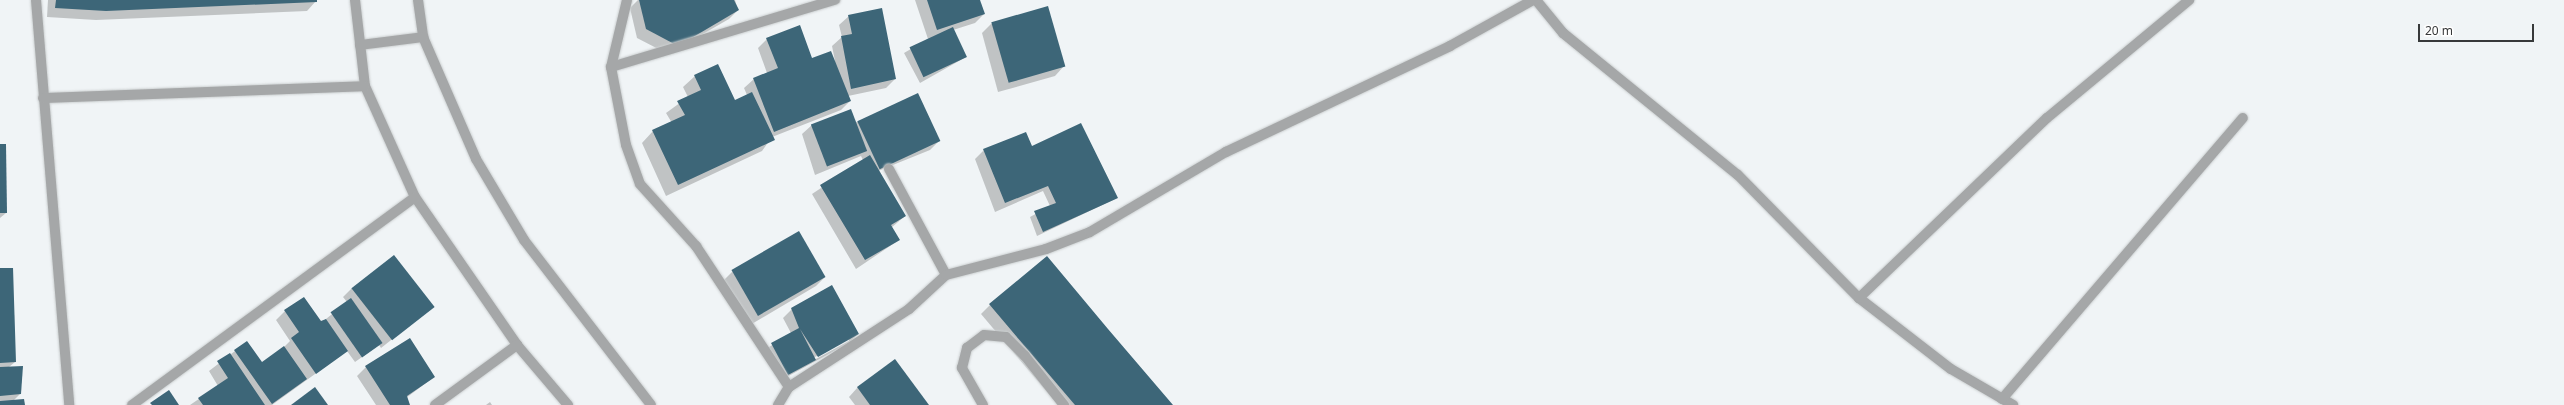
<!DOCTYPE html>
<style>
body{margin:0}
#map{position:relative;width:2564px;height:405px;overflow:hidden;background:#f0f4f6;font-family:"Noto Sans",sans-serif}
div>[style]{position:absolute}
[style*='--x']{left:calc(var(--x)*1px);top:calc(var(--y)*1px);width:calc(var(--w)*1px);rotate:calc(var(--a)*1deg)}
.shadow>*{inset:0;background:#0003}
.building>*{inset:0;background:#3d6678;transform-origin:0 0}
.roads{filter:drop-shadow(0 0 1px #cbcfd0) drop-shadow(0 0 1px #cbcfd0)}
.street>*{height:10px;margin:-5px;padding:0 5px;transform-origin:5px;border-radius:5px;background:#a5a7a8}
span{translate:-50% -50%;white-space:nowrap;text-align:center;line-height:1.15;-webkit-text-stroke:4px #fff;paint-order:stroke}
.scale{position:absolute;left:2418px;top:24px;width:116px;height:18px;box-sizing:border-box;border:2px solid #37393a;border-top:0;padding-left:5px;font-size:12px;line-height:14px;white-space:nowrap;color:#37393a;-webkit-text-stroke:3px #fff;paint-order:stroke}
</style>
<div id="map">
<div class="shadow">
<div style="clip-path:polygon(48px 0,316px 0,316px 1px,307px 11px,96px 20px,47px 17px)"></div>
<div style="clip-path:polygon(638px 0,735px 0,738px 10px,729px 19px,668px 54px,637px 38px,630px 8px)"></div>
<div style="clip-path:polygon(915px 0,979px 0,984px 14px,975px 23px,953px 30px,966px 57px,920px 83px,904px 53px,928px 39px)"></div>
<div style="clip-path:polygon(1047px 8px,1064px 66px,1055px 76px,998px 92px,982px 33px,991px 24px)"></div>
<div style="clip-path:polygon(849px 16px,895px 79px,886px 88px,848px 96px,850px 101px,841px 110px,772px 137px,762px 151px,666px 196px,642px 143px,653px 131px,672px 123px,666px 113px,688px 97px,683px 87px,695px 76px,734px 101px,747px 95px,744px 88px,754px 79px,767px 73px,758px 48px,767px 39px,812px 60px,835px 61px,832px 46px,842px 37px,839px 25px)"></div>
<div style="clip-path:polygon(858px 122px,939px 141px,930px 150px,878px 171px,905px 216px,891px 228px,899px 240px,856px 269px,812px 194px,863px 160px,861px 156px,815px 175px,802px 134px,812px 125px)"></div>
<div style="clip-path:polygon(0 145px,6px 213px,0 218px)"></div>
<div style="clip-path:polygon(1031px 148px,1117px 198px,1037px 236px,1030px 217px,1050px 206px,1043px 191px,995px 212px,975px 159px,984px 150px)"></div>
<div style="clip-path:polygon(0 269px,15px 362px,9px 367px,20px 394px,13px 401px,24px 405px,0 405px)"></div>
<div style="clip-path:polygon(733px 271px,825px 277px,816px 286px,750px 325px,724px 280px)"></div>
<div style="clip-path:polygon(352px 288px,433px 307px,381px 348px,379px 345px,355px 362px,347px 351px,272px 405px,190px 405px,218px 386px,209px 371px,235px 351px,262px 363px,283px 348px,290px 341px,276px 320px,285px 311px,321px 323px,347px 302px,343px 297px)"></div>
<div style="clip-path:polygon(990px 305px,1170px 405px,1058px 405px,981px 314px)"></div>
<div style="clip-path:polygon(evenodd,792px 309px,858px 334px,849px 343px,783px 379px,766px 349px,791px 333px,783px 318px,792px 309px,849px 339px,849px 341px,814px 360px,813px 358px,849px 339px)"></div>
<div style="clip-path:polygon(366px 367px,434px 377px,406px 398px,409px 405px,376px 405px,357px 376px)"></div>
<div style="clip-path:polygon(858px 387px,928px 405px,855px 405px,849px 397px)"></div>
<div style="clip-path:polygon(490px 402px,492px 405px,486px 405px)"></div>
</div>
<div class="building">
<div style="clip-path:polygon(56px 0,317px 0,317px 2px,106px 11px,55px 8px)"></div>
<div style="clip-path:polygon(639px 0,734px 0,739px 10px,678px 46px,646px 29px)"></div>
<div style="clip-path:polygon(927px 0,980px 0,985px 14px,937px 30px)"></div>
<div style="left:1048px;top:6px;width:63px;height:59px;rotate:74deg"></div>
<div style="clip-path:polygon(882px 8px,896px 79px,851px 89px,841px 36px,852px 34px,848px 15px)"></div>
<div style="clip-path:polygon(800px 25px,812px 58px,831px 51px,851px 101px,774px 132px,753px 78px,778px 68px,766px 38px)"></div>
<div style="left:953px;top:27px;width:33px;height:48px;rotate:65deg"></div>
<div style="clip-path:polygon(718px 64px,735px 100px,752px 92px,775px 140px,678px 185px,652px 130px,685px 115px,677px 101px,701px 90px,694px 75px)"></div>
<div style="left:918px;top:93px;width:53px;height:67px;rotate:65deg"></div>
<div style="left:851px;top:109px;width:45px;height:43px;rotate:69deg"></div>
<div style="clip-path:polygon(1081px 123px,1118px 198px,1043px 232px,1034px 211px,1056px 203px,1048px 186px,1005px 203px,983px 149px,1026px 132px,1032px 146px)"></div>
<div style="clip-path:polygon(0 144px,6px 144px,7px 213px,0 213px)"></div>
<div style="clip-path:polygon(870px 155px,906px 216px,891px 225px,900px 240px,865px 260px,820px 185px)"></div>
<div style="left:799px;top:231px;width:53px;height:78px;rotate:60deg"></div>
<div style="left:394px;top:255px;width:66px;height:54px;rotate:52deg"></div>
<div style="clip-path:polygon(1047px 256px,1108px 329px,1173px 405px,1075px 405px,1022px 343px,989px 304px)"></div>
<div style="clip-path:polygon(0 268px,13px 268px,16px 362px,0 363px)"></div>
<div style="clip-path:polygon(832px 285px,859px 334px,818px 357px,800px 329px,816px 360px,788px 375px,771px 343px,799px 328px,791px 308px)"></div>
<div style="clip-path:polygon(304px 297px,321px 321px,326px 319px,348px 351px,316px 374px,291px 338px,299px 332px,284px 310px)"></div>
<div style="left:351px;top:298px;width:55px;height:25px;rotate:55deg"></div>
<div style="clip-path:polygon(410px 338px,435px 377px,407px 396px,410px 405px,390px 405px,365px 366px)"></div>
<div style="clip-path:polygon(247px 341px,262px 362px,284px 346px,307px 379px,272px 404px,234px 350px)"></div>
<div style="clip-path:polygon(230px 353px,265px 405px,203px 405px,198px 398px,228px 378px,217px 361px)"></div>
<div style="clip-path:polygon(895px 359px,929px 405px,870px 405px,857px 387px)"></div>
<div style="clip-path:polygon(23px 366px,21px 394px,0 396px,0 367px)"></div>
<div style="clip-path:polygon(315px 387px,328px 405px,291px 405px)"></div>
<div style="clip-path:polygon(169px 390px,179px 405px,152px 405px,150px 403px)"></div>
<div style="clip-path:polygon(24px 399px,25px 405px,0 405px,0 401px)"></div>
</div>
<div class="roads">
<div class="street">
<div style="--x:36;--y:0;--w:406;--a:85.3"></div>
<div style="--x:355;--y:0;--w:87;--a:83.4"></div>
<div style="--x:365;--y:86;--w:122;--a:65.8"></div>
<div style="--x:415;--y:197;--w:180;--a:55.4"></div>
<div style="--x:517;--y:345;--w:79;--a:49.6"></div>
<div style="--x:418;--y:0;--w:37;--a:82"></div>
<div style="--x:423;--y:37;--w:133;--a:66.5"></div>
<div style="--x:476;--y:159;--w:94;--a:59.3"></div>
<div style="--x:524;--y:240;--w:208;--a:52.4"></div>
<div style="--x:627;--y:0;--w:69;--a:103.4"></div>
<div style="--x:611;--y:67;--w:79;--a:79.1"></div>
<div style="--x:626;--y:145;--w:41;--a:70.3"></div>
<div style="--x:640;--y:184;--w:84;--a:47.9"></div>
<div style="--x:696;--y:246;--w:169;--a:56.6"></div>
<div style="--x:1536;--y:0;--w:43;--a:50.7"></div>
<div style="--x:1563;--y:33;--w:225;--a:39.1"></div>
<div style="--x:1738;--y:175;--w:173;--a:45.5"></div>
<div style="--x:1859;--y:298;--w:116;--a:37.7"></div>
<div style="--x:1951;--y:369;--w:72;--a:30.1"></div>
<div style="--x:360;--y:45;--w:64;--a:-7.2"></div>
<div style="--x:611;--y:67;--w:234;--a:-16.7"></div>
<div style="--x:43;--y:98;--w:322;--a:-2.1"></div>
<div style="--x:889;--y:169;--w:120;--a:61.7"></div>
<div style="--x:1859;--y:298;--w:260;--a:-43.8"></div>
<div style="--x:2047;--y:118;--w:185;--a:-39.7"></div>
<div style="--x:2002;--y:399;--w:370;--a:-49.4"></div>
<div style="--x:132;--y:405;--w:351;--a:-36.3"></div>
<div style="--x:435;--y:405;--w:102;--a:-36.2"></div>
<div style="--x:778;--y:405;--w:21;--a:-59"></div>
<div style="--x:789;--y:387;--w:143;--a:-33"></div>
<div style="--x:909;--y:309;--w:50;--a:-42.6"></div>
<div style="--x:946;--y:275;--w:103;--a:-14.6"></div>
<div style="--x:1046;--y:249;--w:47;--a:-21.1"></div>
<div style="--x:1090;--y:232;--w:158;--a:-30.5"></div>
<div style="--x:1226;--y:152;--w:248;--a:-25.3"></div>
<div style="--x:1450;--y:46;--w:95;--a:-29"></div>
<div style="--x:983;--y:405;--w:43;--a:-119.6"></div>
<div style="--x:962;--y:368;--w:21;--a:-76"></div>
<div style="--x:967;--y:348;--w:21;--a:-37"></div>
<div style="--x:984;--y:335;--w:22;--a:5"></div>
<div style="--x:1006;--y:337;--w:27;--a:45"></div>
<div style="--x:1025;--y:356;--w:63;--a:51.5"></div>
</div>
</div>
<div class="scale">20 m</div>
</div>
